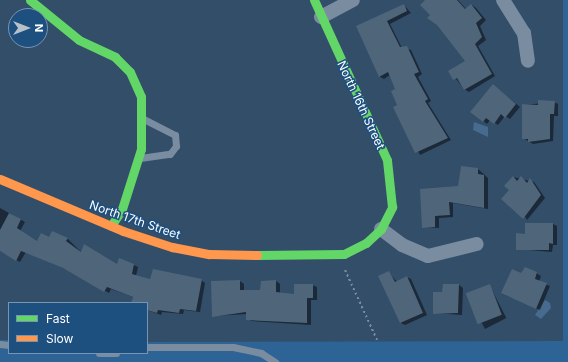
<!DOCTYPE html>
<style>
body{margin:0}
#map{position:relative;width:568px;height:362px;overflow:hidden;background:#334e69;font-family:Inter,sans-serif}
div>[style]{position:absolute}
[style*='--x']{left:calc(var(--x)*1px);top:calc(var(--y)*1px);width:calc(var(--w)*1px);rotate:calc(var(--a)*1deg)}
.green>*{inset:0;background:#2e6495}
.water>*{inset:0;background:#476b8e}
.shadow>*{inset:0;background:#0007;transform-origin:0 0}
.building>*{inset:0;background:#4f657a;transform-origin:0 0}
.path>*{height:2px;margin-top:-1px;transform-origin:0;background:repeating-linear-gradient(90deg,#798ca0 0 2px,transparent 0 5px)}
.lane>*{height:7px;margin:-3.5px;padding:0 3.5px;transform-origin:3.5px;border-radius:3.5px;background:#798ca0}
.street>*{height:14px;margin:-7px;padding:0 7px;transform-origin:7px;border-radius:7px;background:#798ca0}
.fast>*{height:9px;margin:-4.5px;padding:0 4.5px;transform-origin:4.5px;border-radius:4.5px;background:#63d668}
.slow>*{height:9px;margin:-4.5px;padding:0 4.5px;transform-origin:4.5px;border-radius:4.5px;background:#ff974d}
span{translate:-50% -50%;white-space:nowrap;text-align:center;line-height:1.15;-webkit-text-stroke:3px #1d4f7f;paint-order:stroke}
.street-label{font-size:12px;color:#fff}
.legend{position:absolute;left:8px;top:302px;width:140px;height:52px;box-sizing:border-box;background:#1d4f7f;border:1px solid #7795b2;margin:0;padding:5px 7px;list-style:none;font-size:12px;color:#fff}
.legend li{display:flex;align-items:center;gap:8px;height:20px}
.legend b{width:20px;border:1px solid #7795b2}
.north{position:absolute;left:8px;top:8px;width:40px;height:40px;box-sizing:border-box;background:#1d4f7f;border:1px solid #7795b2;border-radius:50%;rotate:90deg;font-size:11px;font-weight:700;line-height:16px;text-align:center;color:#fff}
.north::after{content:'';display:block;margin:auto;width:14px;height:18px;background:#b8c1ca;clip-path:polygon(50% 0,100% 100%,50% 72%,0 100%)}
</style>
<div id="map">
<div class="green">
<div style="clip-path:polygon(563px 0,568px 0,568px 362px,0 362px,0 340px,9px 340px,9px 353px,147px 353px,147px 342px,563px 341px)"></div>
</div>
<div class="water">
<div style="clip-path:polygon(474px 122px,488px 127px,488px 137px,473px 130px)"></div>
<div style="clip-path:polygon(545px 300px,550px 303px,551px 308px,541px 319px,535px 315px)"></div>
</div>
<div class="shadow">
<div style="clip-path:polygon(426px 0,458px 0,466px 9px,472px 5px,476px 8px,486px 20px,480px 26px,486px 40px,478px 46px,495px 76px,469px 92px,464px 89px,450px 71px,467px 62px,431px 15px)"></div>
<div style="clip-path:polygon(404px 5px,411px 13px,390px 24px,402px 48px,411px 50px,422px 74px,418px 77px,431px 101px,428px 103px,451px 140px,420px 155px,395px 107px,399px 105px,397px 90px,390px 75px,384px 79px,380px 77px,358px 27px)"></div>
<div style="clip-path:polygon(497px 88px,520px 107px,510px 119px,505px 116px,498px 125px,490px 120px,487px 124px,472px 112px)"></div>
<div style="clip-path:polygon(554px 102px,558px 104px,558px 116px,554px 116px,553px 141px,533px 144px,523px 138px,523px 105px)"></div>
<div style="clip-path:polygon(461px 167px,478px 169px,488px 178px,488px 209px,453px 203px,453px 217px,439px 218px,439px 228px,423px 227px,459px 187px)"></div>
<div style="clip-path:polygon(513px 177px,534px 182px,545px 198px,527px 220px,510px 190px)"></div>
<div style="clip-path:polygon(0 208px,25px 222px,20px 231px,38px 242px,67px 238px,82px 253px,117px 265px,120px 259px,134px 265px,138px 267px,136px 276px,151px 280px,201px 280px,205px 283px,200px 312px,184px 310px,183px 314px,162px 312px,161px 315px,147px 310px,147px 303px,132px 303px,133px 297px,111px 289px,109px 293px,68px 270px,26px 252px,20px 262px,0 251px)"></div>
<div style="clip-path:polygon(553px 224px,557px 226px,557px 245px,553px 245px,552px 252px,517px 249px,526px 235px)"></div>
<div style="clip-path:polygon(389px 273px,397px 282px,407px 277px,411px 279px,427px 315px,405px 325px,401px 323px)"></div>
<div style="clip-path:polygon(536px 273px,541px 276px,539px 282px,550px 286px,540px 310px,506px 295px)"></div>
<div style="clip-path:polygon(240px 281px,244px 284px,244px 291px,261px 291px,276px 281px,280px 284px,280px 294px,295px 295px,312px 285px,317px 287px,317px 300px,311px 300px,311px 325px,251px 321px,247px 314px,213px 316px,212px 282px)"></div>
<div style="clip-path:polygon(459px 285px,463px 288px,462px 315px,434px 313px,443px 293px)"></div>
<div style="left:490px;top:286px;width:36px;height:24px;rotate:63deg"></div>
</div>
<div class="building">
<div style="clip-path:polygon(425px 0,457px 0,465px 9px,471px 4px,482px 18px,476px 23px,482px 37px,475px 44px,492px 74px,464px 90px,457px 78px,453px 80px,448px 71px,465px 61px,437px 25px,427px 18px,430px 15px,420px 5px)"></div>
<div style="clip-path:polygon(404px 4px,407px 11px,387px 21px,400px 47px,407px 46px,419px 72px,414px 74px,428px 99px,425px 101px,448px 138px,415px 153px,393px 107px,397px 105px,391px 91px,395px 89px,388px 72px,379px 77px,356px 26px)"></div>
<div style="clip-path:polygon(493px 84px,516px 104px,505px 118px,501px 114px,494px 124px,486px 118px,483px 122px,470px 112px)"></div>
<div style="clip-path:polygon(538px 100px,555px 101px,554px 114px,550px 114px,550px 139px,528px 142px,528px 139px,522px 139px,522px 104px,538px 105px)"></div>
<div style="clip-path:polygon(461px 166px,478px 168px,478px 174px,484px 175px,484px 208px,449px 202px,450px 215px,435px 216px,435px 227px,422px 228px,420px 189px,458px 186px)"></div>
<div style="clip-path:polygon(513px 176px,517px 181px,521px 176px,527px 183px,530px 178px,541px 195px,523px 219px,501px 199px,509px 190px,504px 186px)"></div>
<div style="clip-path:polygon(9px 213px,21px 219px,17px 228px,37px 241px,41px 233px,49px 237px,52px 231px,68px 238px,66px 241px,81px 252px,84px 244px,117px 264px,119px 258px,134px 264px,132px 274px,150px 279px,153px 269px,202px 279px,196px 311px,180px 309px,179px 313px,158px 310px,157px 313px,147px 310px,147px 303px,131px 303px,133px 297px,107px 287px,104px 292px,63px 268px,21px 251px,16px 261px,0 251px,0 230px)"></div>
<div style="clip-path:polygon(525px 223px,553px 223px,553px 244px,549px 243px,549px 250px,516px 250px,516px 233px,525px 234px)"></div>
<div style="clip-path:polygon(525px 267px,537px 272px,535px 279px,547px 283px,536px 309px,501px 293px,512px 269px,521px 273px)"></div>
<div style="clip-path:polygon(389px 271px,395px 282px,407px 276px,423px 313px,400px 323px,378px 276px)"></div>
<div style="clip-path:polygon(240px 280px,240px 290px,260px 290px,261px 281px,276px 280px,276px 292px,294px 294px,294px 284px,313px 284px,313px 298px,307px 298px,307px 323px,246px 320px,246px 312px,212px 317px,211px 281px)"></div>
<div style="clip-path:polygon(443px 284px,459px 284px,458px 313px,433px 314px,433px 292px,442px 292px)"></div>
<div style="left:490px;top:284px;width:33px;height:26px;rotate:69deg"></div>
</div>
<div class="path">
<div style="--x:345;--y:270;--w:77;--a:65.4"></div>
</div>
<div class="lane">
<div style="--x:140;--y:158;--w:30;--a:-8"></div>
<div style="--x:170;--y:154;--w:10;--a:-53"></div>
<div style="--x:176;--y:146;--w:11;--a:-95"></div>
<div style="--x:175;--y:135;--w:35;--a:-153"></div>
<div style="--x:0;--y:344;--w:9;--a:6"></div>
<div style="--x:147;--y:347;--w:86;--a:0"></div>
<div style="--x:233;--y:347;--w:29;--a:12"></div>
<div style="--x:261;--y:353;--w:17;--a:33"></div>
<div style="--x:99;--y:353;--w:17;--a:0"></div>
</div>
<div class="street">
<div style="--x:503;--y:0;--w:39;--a:58"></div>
<div style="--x:524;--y:33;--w:28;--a:82"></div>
<div style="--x:321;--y:17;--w:36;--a:-28"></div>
<div style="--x:381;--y:229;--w:26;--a:37"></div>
<div style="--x:402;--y:245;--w:28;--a:23"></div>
<div style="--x:428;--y:256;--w:50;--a:-13.8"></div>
</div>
<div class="fast">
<div style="--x:30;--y:0;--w:63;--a:39.2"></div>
<div style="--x:79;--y:40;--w:40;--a:25"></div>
<div style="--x:115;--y:57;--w:21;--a:45"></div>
<div style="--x:130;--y:72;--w:27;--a:66"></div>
<div style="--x:141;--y:97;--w:52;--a:90"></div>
<div style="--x:141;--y:149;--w:63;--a:107.6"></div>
<div style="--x:122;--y:209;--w:20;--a:123"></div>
<div style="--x:257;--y:255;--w:87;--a:-0.7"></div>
<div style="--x:344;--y:254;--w:25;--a:-27"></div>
<div style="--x:366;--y:243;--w:21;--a:-43"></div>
<div style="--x:381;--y:229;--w:25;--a:-63"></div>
<div style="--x:392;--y:207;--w:47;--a:-96.1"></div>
<div style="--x:387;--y:160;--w:176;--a:-114.5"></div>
</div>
<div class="slow">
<div style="--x:0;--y:179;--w:134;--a:22.9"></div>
<div style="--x:123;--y:231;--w:52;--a:18.1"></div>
<div style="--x:172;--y:247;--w:38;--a:11"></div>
<div style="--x:209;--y:254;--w:48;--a:1.2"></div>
</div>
<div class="street-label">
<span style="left:361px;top:105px;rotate:65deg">North 16th Street</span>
<span style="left:135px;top:220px;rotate:19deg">North 17th Street</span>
</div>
<ul class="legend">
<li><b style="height:5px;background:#63d668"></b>Fast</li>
<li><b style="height:5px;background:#ff974d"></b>Slow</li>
</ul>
<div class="north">N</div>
</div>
